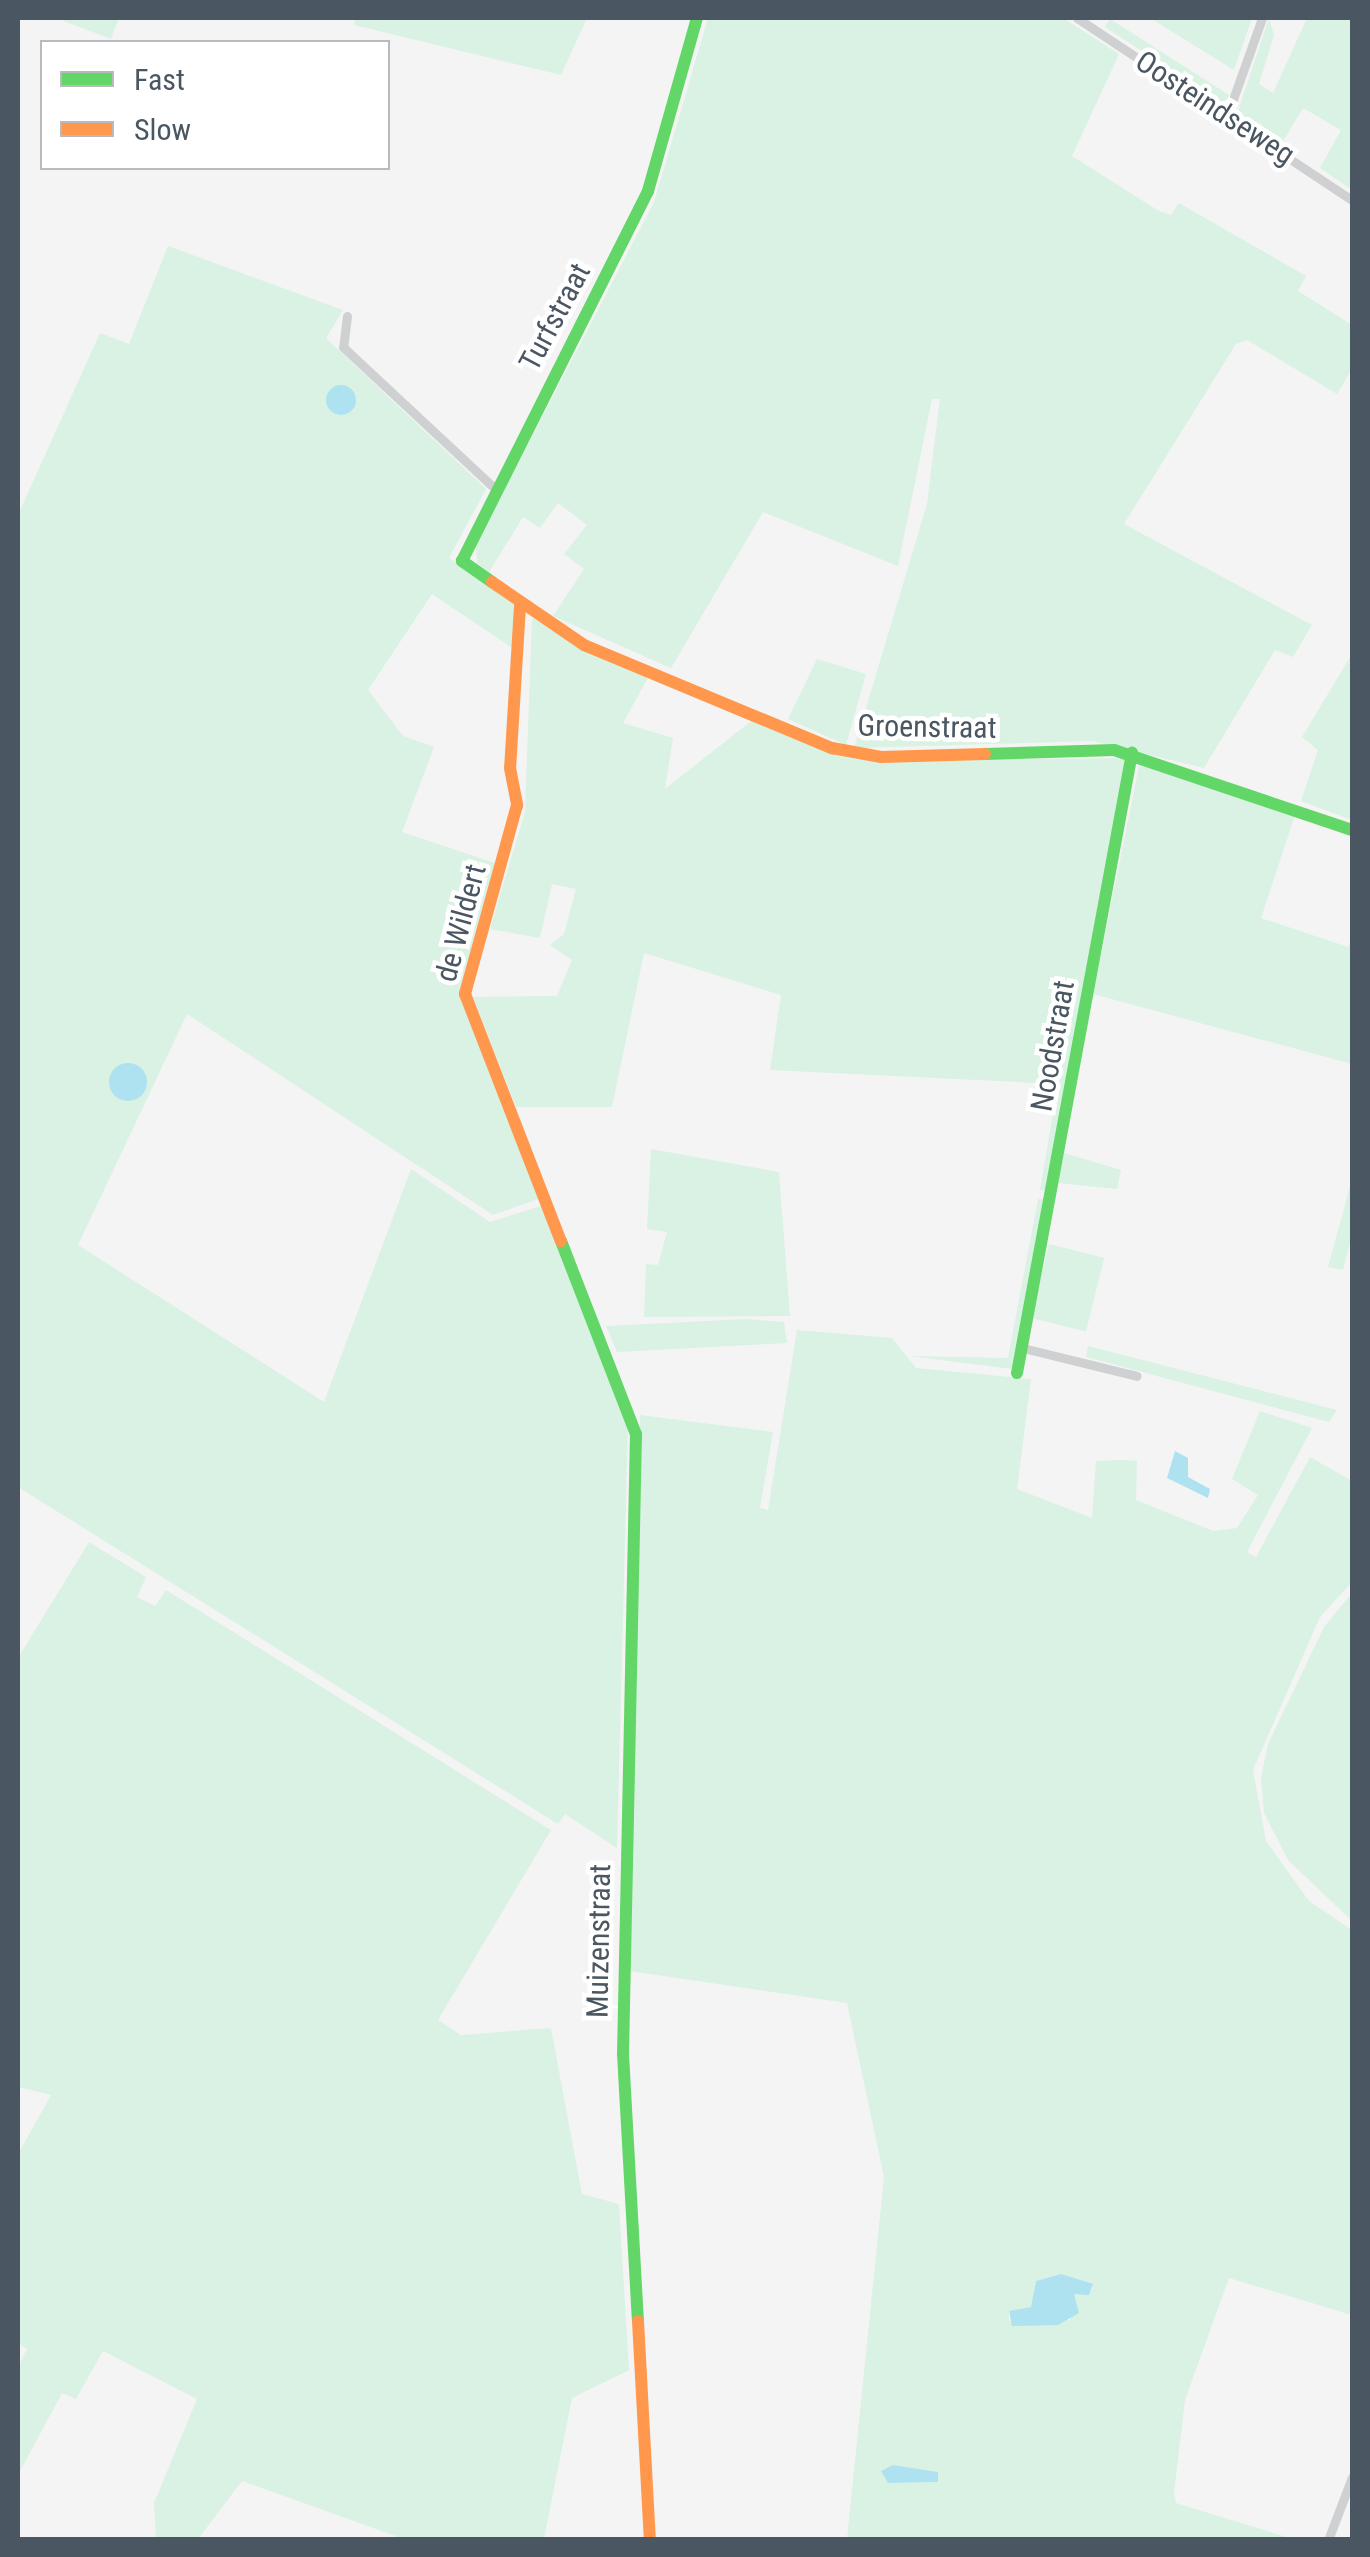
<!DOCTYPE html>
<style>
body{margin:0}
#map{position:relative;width:1370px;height:2557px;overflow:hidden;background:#f4f4f4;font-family:"Roboto Condensed",sans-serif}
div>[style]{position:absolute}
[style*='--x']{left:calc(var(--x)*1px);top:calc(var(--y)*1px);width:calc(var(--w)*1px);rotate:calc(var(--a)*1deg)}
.green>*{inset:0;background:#d9f2e3;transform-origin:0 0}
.water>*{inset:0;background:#aee2f0}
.round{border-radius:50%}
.street>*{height:9px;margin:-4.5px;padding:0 4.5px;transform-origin:4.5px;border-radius:4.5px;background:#ced0d2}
.fast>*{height:12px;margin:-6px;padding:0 6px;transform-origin:6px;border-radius:6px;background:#63d668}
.slow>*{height:12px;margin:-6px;padding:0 6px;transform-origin:6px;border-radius:6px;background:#ff974d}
span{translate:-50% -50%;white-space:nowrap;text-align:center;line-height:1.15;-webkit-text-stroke:9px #fff;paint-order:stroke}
.street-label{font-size:30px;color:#4a5661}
.frame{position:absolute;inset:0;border:20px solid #4a5661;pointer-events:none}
.legend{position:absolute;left:40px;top:40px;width:350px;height:130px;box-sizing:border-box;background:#fff;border:2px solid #b7bbc0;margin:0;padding:12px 18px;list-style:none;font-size:30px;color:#4a5661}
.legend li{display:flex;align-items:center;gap:20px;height:50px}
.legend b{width:50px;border:2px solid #b7bbc0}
</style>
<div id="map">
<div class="green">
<div style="clip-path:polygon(56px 18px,119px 18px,111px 39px)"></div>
<div style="clip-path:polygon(355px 18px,587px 18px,561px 75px,354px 25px)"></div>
<div style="clip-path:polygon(708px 18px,1063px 18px,1119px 54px,1072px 156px,1159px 211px,1171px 215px,1179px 203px,1306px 276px,1298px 291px,1352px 325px,1352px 369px,1337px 394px,1247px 340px,1236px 344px,1124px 524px,1312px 625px,1293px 657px,1275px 650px,1204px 768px,1092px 741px,854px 748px,927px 504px,940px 399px,932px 399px,898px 566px,763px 512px,671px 668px,553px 616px,584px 569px,564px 554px,587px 525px,558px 503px,540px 528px,523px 517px,489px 572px,477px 563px,476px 544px,654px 202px)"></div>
<div style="clip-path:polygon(1150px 18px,1252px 18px,1234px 70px)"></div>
<div style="clip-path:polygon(1269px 18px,1274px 35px,1259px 84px,1273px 93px,1307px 18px,1352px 18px,1352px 190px,1320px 168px,1341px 130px,1303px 108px,1282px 143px,1237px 114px)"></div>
<div style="clip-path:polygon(1110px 19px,1229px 95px,1228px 98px,1221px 103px,1105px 27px)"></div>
<div style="clip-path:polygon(168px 246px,343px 310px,326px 338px,486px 489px,449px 558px,517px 606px,514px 649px,432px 594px,368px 690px,403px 736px,434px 747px,402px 832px,498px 864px,462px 991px,541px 1198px,493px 1215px,187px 1014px,78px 1245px,324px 1402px,411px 1169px,490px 1222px,544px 1205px,628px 1424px,617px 1848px,565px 1814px,558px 1824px,18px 1487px,18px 515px,100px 333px,129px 344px)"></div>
<div style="clip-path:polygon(532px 618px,650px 674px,623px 723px,673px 738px,665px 789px,755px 718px,869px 761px,1128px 758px,1049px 1191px,1040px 1190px,1058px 1084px,770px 1070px,781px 995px,644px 953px,612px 1107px,516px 1107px,473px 997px,557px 996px,572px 960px,550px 945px,564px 934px,576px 889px,552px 884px,540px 938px,490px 929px,525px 812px)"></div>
<div style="clip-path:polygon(1352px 654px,1352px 820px,1301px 801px,1318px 750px,1302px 737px)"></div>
<div style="clip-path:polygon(817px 659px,866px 674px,846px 745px,788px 719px)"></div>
<div style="clip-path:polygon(1140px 761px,1295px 815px,1261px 918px,1348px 947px,1352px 936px,1352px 1064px,1093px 994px)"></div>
<div style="clip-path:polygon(651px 1149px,779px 1172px,790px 1316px,644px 1317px,646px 1264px,658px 1265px,667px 1232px,647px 1229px)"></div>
<div style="clip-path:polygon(1064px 1153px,1121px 1170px,1117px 1189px,1058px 1183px)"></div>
<div style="clip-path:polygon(1352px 1179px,1352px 1236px,1343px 1270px,1328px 1267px)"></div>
<div style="clip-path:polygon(1038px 1199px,1048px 1199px,1012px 1369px,909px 1356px,1008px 1358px)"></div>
<div style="left:1049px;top:1244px;width:57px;height:76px;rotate:14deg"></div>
<div style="clip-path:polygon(746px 1319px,784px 1322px,787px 1343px,617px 1352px,606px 1326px)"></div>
<div style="clip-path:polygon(evenodd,797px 1330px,892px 1338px,916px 1368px,1031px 1379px,1017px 1489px,1092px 1518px,1096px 1461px,1123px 1460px,1137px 1461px,1136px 1500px,1213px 1531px,1237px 1528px,1258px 1495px,1232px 1479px,1260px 1411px,1312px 1428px,1247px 1552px,1256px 1557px,1310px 1457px,1352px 1481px,1352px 1582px,1320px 1617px,1253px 1770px,1266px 1841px,1309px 1901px,1352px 1930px,1352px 2315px,1229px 2278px,1185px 2400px,1174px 2493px,1176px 2503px,1293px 2539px,847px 2539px,884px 2177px,847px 2003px,629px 1971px,640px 1415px,773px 1432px,760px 1508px,768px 1510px,797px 1330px,1061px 2274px,1094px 2288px,1074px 2294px,1070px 2320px,1009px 2321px,1009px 2311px,1031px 2307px,1036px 2281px,1061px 2274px,797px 1330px,893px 2465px,937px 2472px,938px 2482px,888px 2483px,893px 2465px)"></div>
<div style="clip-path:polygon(1088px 1346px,1337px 1410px,1329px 1422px,1086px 1357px)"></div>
<div style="clip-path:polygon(89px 1542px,146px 1577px,137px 1597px,155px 1606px,166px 1590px,551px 1830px,438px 2020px,461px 2035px,551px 2028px,582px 2194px,619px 2204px,629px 2370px,572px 2398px,544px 2539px,404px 2539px,242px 2481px,198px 2539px,156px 2539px,154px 2503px,197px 2399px,103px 2351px,76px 2399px,62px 2393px,18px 2475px,18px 2367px,27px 2349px,18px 2343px,18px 2154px,51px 2095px,18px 2087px,18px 1658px)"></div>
<div style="clip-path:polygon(1352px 1593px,1352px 1921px,1288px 1860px,1264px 1813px,1261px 1778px,1268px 1744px,1324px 1627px)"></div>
</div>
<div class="water">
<div class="round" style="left:326px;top:385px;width:30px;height:30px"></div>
<div class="round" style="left:109px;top:1063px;width:38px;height:38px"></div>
<div style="clip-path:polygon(1175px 1451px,1188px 1458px,1188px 1477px,1210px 1489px,1208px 1498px,1167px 1478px)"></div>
<div style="clip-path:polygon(1061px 2274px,1093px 2284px,1089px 2295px,1074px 2294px,1079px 2313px,1058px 2325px,1012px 2326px,1009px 2311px,1031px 2307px,1036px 2281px)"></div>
<div style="clip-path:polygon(893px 2465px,938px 2472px,938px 2482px,888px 2483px,881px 2471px)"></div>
</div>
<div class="street">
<div style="--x:1077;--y:18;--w:330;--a:33.5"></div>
<div style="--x:1227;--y:116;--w:104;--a:-70.3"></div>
<div style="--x:347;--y:316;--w:31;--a:97"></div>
<div style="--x:343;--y:347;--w:205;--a:43"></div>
<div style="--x:1023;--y:1348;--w:117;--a:13.8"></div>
<div style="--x:1328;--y:2540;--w:67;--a:-69.1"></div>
</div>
<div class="fast">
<div style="--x:492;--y:582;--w:37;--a:-145"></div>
<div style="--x:462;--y:561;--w:414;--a:-63.3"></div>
<div style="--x:648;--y:191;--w:180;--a:-74.2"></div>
<div style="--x:985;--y:754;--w:129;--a:-1.8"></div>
<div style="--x:1114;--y:750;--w:251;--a:18.6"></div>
<div style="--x:561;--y:1241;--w:207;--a:68.8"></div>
<div style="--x:636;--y:1434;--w:620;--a:91.2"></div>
<div style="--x:623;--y:2054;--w:267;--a:86.8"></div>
<div style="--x:1017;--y:1373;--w:631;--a:-79.49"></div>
</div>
<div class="slow">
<div style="--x:492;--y:582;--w:112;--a:34.4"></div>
<div style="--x:584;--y:645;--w:269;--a:22.6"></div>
<div style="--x:832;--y:748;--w:50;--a:10.4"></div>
<div style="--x:881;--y:757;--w:104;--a:-1.7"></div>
<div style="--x:520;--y:606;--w:162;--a:93.5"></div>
<div style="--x:510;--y:768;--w:38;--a:79"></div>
<div style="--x:517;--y:805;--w:196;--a:105.4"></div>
<div style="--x:465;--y:994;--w:265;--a:68.8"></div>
<div style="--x:638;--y:2321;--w:219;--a:86.9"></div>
</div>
<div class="street-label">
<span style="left:1215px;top:108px;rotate:33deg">Oosteindseweg</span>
<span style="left:555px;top:317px;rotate:-62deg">Turfstraat</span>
<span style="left:927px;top:727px;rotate:1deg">Groenstraat</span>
<span style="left:461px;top:923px;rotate:-75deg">de Wildert</span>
<span style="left:1053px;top:1046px;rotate:-80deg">Noodstraat</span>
<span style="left:599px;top:1941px;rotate:-89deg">Muizenstraat</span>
</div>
<div class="frame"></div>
<ul class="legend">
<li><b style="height:12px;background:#63d668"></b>Fast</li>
<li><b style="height:12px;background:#ff974d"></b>Slow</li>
</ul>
</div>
